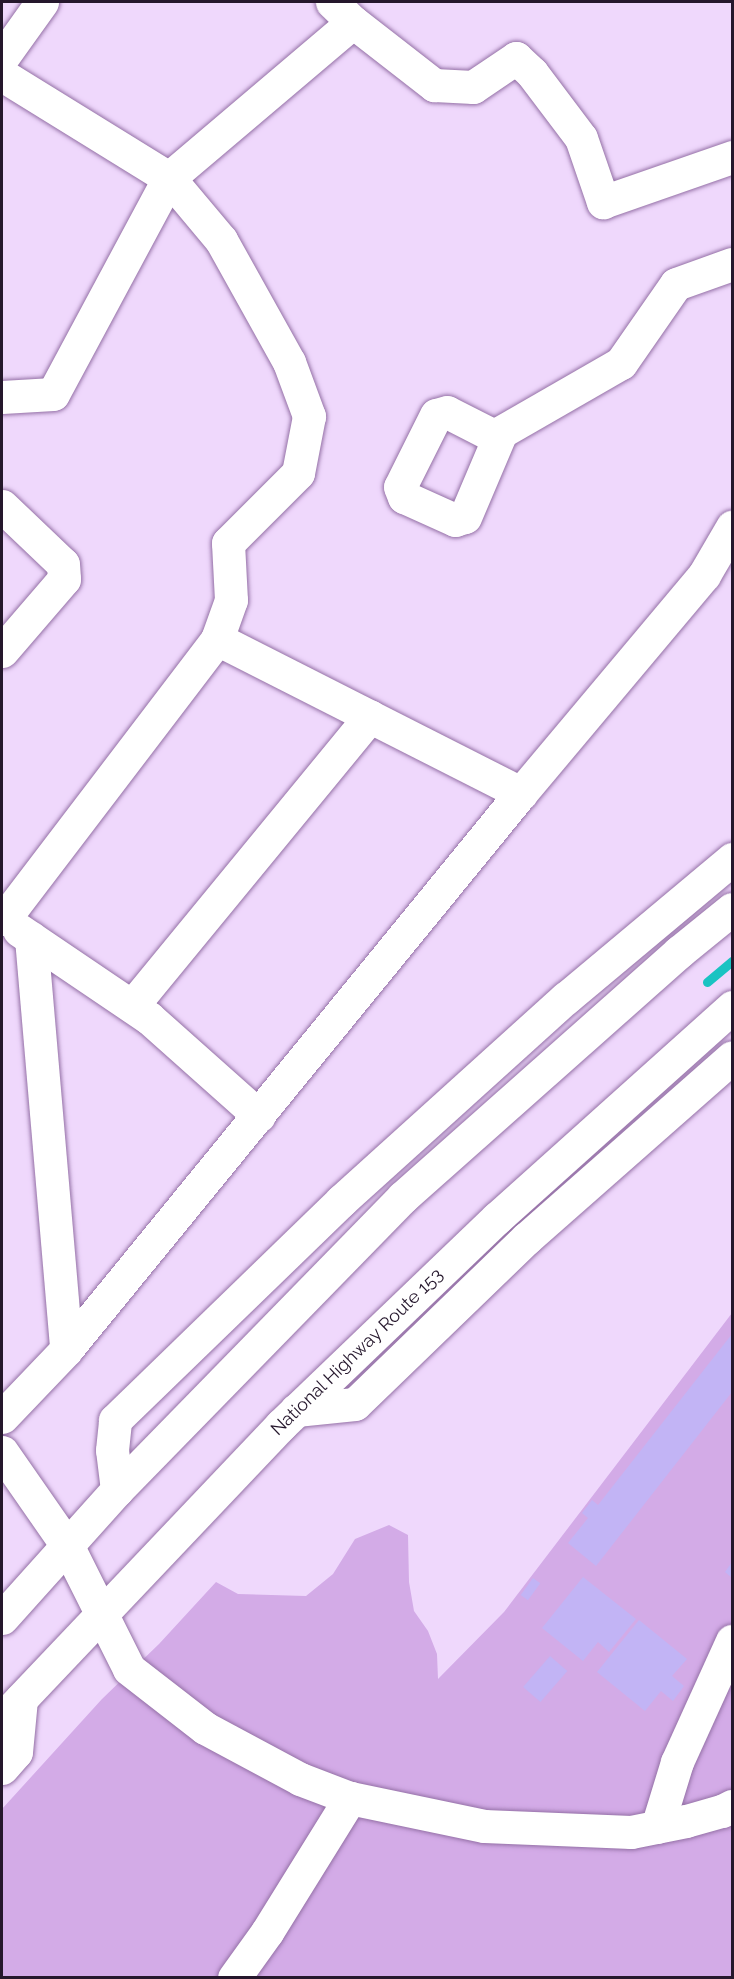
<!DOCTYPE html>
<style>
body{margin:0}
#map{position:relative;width:734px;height:1979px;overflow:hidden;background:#efd8fc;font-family:Raleway,sans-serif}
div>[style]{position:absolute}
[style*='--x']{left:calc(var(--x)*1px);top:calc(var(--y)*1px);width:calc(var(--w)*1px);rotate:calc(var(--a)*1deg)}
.green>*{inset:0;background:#d3abe7}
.stream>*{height:9px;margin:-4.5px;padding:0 4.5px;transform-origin:4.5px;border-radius:4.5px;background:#19c3c2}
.building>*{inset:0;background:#c2b4f5;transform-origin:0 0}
.roads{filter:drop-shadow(0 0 2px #9470a6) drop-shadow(0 0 2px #9470a6)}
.minor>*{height:33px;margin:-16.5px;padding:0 16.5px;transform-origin:16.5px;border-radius:16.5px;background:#fff}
.highway>*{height:33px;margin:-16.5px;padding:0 16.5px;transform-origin:16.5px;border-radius:16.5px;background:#fff}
span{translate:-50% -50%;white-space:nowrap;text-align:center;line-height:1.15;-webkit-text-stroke:5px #fff;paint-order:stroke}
.street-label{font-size:18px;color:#25172c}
.frame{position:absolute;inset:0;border:3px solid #25172c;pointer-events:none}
</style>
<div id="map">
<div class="green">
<div style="clip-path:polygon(732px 1313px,732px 1977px,2px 1977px,2px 1809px,102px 1699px,159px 1644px,216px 1582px,238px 1594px,306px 1596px,333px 1574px,355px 1539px,389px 1525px,408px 1535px,409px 1582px,414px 1611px,428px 1631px,437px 1654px,438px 1679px,504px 1612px)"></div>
</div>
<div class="stream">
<div style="--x:707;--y:982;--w:33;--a:-40"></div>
</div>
<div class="building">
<div style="clip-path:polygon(732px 1334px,732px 1392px,596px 1566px,568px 1543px,588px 1518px,582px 1513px,592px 1500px,598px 1505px)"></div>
<div style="clip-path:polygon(732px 1562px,732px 1578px,725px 1572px)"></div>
<div style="clip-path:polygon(583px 1577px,636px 1619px,609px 1652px,598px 1642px,583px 1661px,542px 1628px)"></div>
<div style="left:533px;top:1578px;width:9px;height:21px;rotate:36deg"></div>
<div style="clip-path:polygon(639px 1620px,687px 1659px,672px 1676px,684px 1686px,673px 1701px,661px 1691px,645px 1711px,597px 1672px)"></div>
<div style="left:550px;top:1656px;width:23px;height:41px;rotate:41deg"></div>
</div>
<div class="roads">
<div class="minor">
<div style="--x:332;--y:2;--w:29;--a:44"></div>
<div style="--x:2;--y:58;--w:69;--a:-54.5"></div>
<div style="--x:2;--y:75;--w:196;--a:31.7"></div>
<div style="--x:169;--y:178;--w:81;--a:50"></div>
<div style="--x:221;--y:240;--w:140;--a:60.9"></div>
<div style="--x:289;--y:362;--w:58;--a:69.7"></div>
<div style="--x:309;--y:416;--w:58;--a:100.9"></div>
<div style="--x:298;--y:473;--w:99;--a:135"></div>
<div style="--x:228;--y:543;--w:57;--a:87"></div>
<div style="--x:231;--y:600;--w:41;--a:109.7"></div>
<div style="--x:2;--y:397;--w:51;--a:-3.4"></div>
<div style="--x:53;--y:394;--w:245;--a:-61.8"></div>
<div style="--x:169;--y:178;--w:241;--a:-40.3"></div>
<div style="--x:353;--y:22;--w:103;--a:37.9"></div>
<div style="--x:434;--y:85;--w:39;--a:3"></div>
<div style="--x:473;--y:87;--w:52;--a:-34"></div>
<div style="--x:516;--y:58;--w:22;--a:43"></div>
<div style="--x:532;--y:73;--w:81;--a:53"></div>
<div style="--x:581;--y:138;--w:68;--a:71"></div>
<div style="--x:603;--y:202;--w:137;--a:-19.2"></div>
<div style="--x:498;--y:438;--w:57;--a:-153"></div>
<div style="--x:447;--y:412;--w:11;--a:165"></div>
<div style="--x:436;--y:415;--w:80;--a:116.6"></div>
<div style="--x:400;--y:487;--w:11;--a:68"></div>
<div style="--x:404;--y:497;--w:56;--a:24.3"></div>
<div style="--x:455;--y:520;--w:10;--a:-17"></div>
<div style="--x:465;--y:517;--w:92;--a:-67"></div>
<div style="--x:501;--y:432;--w:138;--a:-29.9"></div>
<div style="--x:621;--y:363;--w:96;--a:-55.2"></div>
<div style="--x:676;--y:284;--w:59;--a:-19.7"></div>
<div style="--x:2;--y:506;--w:84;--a:43.6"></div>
<div style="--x:63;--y:564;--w:15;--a:86"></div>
<div style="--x:64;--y:579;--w:95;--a:130.7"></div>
<div style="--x:4;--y:919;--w:352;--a:-52.7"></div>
<div style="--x:217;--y:639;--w:341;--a:26.9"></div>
<div style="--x:19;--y:930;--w:157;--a:34.1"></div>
<div style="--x:149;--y:1018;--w:147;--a:41.7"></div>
<div style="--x:31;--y:938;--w:413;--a:85.1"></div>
<div style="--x:132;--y:1006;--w:375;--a:-50.6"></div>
<div style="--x:296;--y:1410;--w:59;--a:-5.8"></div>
<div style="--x:355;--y:1404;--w:239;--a:-44"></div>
<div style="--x:527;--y:1238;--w:273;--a:-41.4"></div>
<div style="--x:2;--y:1417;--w:93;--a:-46.3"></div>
<div style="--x:66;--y:1350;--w:719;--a:-50.76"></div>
<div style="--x:521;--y:793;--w:285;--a:-50"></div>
<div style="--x:704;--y:575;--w:56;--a:-59.7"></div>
<div style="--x:2;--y:1452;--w:116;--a:55.2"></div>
<div style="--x:68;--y:1547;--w:136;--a:63.4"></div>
<div style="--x:129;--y:1669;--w:96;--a:37.8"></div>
<div style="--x:205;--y:1728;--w:108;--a:28.2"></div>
<div style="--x:300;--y:1779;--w:53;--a:20.8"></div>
<div style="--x:350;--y:1798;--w:137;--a:11.8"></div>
<div style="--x:484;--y:1826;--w:147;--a:2.3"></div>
<div style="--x:631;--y:1832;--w:56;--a:-11.3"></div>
<div style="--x:686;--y:1821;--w:37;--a:-16"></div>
<div style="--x:722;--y:1811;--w:11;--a:-27"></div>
<div style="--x:117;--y:1490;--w:40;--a:-97.1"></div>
<div style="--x:112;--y:1450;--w:30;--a:-84"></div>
<div style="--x:115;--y:1420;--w:315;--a:-44.1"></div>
<div style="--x:341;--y:1201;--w:303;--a:-42.1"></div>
<div style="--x:566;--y:998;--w:217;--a:-39.9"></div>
<div style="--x:2;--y:1768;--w:21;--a:-49"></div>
<div style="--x:16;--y:1752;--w:53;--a:-84.6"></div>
<div style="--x:657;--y:1827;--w:68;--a:-72.9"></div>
<div style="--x:677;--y:1762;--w:133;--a:-65.6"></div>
<div style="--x:234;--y:1978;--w:57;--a:-54.3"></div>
<div style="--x:267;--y:1932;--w:158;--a:-58.2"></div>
</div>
<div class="highway">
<div style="--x:2;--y:1618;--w:172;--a:-48.1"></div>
<div style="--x:117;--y:1490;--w:409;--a:-45.7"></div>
<div style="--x:403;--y:1197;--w:369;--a:-41.6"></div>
<div style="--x:679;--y:952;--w:68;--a:-39.1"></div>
<div style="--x:2;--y:1719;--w:405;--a:-46.5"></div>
<div style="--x:281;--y:1425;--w:299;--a:-43.8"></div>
<div style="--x:497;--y:1218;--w:316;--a:-41.9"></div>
</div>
</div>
<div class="street-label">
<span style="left:357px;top:1352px;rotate:-44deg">National Highway Route 153</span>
</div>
<div class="frame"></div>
</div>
